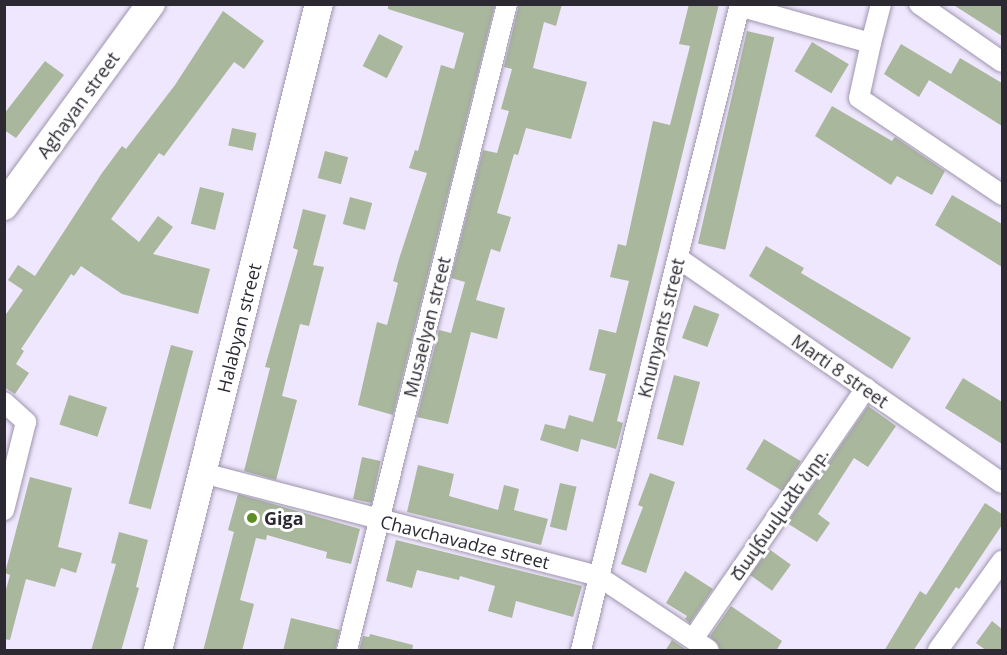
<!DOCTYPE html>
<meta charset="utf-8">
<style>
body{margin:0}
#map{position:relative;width:1007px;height:655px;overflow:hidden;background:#efe7fd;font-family:"Open Sans","Noto Sans Armenian",sans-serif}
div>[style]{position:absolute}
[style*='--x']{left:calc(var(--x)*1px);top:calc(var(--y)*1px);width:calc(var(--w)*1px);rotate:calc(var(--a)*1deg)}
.building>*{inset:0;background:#a9b79d;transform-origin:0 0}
.roads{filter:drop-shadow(0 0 2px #9e95ae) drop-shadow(0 0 2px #9e95ae)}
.street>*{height:20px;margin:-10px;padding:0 10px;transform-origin:10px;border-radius:10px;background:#fff}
.secondary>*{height:28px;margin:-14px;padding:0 14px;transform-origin:14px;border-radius:14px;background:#fff}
.dots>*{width:16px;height:16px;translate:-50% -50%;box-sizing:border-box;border:3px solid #fff;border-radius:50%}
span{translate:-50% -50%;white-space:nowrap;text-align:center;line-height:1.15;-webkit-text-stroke:6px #fff;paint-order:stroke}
.street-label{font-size:18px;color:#2d2933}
.poi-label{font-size:18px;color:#2d2933;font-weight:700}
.left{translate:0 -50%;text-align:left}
.frame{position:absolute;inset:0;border:6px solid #2d2933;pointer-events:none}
</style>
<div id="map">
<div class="building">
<div style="clip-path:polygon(388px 4px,495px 4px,393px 415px,358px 405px,377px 322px,387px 325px,398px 283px,393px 281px,399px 259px,427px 173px,409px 168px,415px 150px,418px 151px,441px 65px,454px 69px,464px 33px,388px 9px)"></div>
<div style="clip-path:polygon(519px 4px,562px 4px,556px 26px,544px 22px,533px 68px,587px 82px,571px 139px,526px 128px,518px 155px,514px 154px,497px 213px,511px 217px,500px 252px,491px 249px,476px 300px,505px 308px,497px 339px,471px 332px,448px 424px,417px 417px,439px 330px,451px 333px,465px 282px,451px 278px,483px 150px,497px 153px,509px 111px,501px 109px,512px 69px,504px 67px)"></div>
<div style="clip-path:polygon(689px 4px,719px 4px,617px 421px,623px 423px,616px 449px,581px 439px,578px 452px,540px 440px,545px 424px,565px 429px,569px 415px,593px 422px,606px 374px,589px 370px,599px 329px,616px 333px,629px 281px,610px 277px,618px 244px,626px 246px,653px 121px,670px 125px,690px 46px,679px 44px)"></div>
<div style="clip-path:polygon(952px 4px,1002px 4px,1002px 36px)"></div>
<div style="clip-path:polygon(223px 11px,264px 41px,244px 69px,234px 62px,164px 156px,159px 153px,111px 219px,139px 242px,158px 216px,173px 227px,153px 254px,210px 269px,198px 314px,122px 294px,81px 266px,74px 276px,71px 274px,21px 349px,24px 351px,16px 364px,29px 373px,15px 394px,4px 387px,4px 317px,23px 290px,8px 280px,18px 265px,35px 276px,102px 173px,122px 146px,126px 149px,175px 85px)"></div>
<div style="left:747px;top:31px;width:28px;height:218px;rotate:13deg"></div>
<div style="left:379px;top:34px;width:27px;height:36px;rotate:27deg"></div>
<div style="left:812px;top:42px;width:43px;height:34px;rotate:31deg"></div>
<div style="clip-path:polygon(901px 44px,951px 74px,960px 58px,1002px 83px,1002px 126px,929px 80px,919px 97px,884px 74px)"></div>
<div style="clip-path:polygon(45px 61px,64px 75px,16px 138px,4px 130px,4px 114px)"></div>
<div style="clip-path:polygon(832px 106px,892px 141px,895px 137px,945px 171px,932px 195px,897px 176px,891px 185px,815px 136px)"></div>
<div style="left:232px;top:128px;width:25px;height:18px;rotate:12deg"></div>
<div style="left:325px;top:151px;width:24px;height:28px;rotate:15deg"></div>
<div style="left:200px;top:187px;width:25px;height:38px;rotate:14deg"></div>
<div style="clip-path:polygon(952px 195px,1002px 224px,1002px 267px,935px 225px)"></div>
<div style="left:350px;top:197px;width:23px;height:28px;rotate:15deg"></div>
<div style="clip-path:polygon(303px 209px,326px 215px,313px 265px,324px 267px,309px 326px,300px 324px,282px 396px,297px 400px,276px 480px,244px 471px,270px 368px,265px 367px,298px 250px,293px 248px)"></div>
<div style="clip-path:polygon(766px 246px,804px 268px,801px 273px,911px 338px,892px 369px,749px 276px)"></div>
<div style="left:694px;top:305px;width:27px;height:35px;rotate:20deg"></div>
<div style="left:171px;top:345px;width:23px;height:164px;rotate:15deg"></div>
<div style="left:674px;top:375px;width:27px;height:66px;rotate:15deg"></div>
<div style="clip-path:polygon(963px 378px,1002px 402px,1002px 444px,945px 408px)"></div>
<div style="left:69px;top:395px;width:40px;height:31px;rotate:18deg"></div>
<div style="clip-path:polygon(868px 406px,896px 426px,868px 467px,854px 458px,818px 514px,830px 523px,817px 542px,787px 523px)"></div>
<div style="left:764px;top:439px;width:43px;height:35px;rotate:31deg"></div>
<div style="left:362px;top:457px;width:19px;height:43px;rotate:12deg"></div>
<div style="clip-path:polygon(418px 465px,454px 474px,449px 496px,498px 510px,504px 485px,519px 489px,514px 510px,548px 519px,541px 545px,407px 512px)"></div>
<div style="clip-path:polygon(650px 473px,675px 482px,646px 573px,621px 564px,643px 507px,638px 505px)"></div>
<div style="clip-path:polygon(30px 477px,72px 488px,58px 547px,82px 553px,76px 573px,61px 568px,55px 587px,26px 579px,10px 640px,4px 639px,4px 597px,10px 575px,5px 573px)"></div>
<div style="left:560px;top:483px;width:17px;height:45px;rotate:13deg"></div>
<div style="clip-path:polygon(238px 494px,360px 529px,351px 564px,326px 558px,327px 552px,267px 535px,266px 540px,256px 538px,240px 600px,254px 604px,242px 651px,203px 651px,234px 532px,228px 530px)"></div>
<div style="clip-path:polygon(985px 503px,1002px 514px,1002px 525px,959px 589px,956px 587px,913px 651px,884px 651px,920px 591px,926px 595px)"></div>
<div style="clip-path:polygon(119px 532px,148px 540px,136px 587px,139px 588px,121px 651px,91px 651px,116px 564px,111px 563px)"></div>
<div style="clip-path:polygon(396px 540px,582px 586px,573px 617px,516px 601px,512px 618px,488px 611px,495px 586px,460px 576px,459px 580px,417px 570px,412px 588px,386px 581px)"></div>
<div style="left:769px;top:549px;width:27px;height:32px;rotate:36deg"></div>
<div style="clip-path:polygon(685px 571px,713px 589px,690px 623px,685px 619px,687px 616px,666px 603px)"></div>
<div style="clip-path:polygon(731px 606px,782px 641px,776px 651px,721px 651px,710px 636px)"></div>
<div style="clip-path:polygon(291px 618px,340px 630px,335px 651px,283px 651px)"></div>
<div style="clip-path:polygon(992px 621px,1002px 629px,1002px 651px,987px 651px,976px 643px)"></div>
<div style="clip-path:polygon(370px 634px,413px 645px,412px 651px,359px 651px,363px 636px,369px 637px)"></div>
<div style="clip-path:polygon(672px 640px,688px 651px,665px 651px)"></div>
</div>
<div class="roads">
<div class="street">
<div style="--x:919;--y:4;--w:101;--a:34.9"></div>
<div style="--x:739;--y:6;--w:137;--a:15.7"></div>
<div style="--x:871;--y:43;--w:40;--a:-75.6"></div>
<div style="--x:871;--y:43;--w:56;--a:102.3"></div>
<div style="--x:859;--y:98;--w:173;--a:34.1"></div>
<div style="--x:678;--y:258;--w:394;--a:34.8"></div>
<div style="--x:4;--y:402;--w:30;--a:42"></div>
<div style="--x:26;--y:422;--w:91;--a:104"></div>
<div style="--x:203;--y:473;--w:408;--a:14.6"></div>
<div style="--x:598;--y:576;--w:133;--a:33.7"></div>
<div style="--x:693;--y:639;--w:305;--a:-55.4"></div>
<div style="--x:347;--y:650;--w:666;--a:-76.09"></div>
<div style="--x:581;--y:650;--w:665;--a:-76.17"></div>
<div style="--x:938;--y:650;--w:110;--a:-54.3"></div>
</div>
<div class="secondary">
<div style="--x:4;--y:206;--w:250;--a:-54"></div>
<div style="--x:158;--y:650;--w:666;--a:-76.01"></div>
</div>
</div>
<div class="dots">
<div style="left:252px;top:518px;background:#5e8d21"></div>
</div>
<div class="street-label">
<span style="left:78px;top:105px;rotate:-54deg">Aghayan street</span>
<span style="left:427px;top:327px;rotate:-76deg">Musaelyan street</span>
<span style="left:239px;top:328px;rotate:-76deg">Halabyan street</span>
<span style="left:661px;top:328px;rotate:-76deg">Knunyants street</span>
<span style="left:840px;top:371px;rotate:35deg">Marti 8 street</span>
<span style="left:779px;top:514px;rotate:-55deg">Ճավճավաձե նրբ.</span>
<span style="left:465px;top:542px;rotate:14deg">Chavchavadze street</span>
</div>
<div class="poi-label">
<span class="left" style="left:264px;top:518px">Giga</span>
</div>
<div class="frame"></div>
</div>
